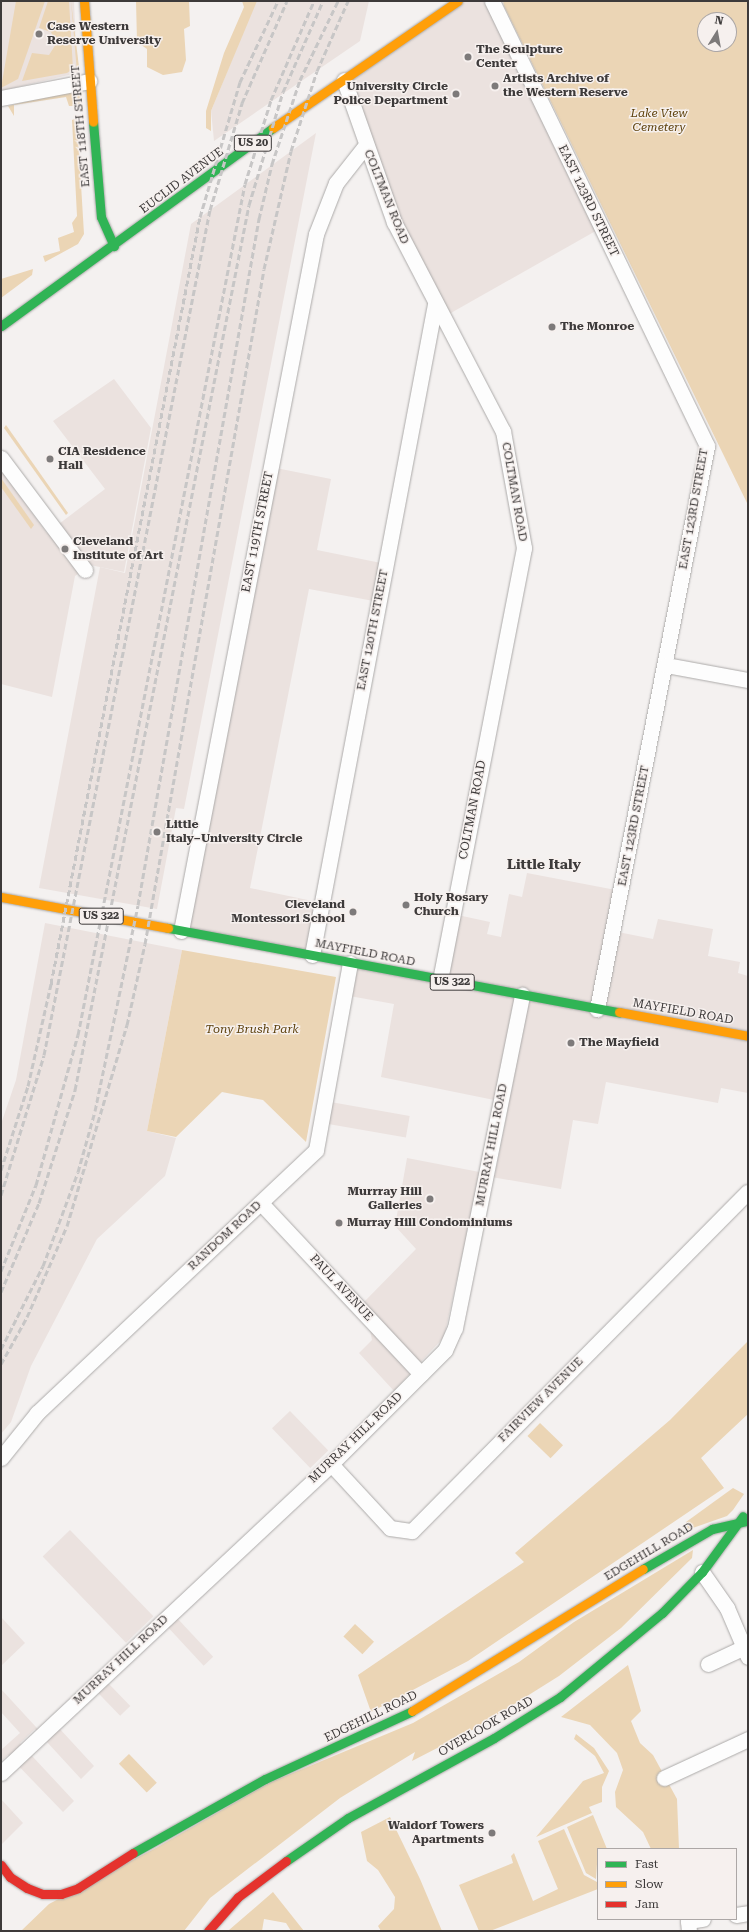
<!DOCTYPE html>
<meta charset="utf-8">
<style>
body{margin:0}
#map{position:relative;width:749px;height:1932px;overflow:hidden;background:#f4f1f0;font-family:"Roboto Serif",serif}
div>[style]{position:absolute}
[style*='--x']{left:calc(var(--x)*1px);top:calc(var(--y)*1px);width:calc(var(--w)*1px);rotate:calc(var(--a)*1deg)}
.built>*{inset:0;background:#ebe2df;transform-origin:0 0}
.green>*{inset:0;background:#ebd5b5;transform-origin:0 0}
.roads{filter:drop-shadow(0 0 1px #acaaa9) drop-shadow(0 0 1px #acaaa9)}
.street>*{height:15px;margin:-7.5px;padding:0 7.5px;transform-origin:7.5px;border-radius:7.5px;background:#fdfdfd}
.fast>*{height:9px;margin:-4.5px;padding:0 4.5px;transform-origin:4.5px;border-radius:4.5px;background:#30b455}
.slow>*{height:9px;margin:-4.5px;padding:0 4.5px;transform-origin:4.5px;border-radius:4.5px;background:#ff9f0a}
.jam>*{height:9px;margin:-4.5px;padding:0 4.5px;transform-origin:4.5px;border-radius:4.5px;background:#e5322d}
.rail>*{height:3px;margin-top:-1.5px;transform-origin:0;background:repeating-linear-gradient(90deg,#c7c6c6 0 6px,transparent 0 9px)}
.dots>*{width:11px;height:11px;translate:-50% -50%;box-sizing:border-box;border:2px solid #f6f0ee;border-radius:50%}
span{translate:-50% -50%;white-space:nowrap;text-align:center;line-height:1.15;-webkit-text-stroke:3px #f6f0ee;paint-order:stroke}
.shield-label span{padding:1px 3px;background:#f6f0ee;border:1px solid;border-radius:3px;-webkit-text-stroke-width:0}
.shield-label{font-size:11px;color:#3d3a3a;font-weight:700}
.poi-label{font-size:12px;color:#3d3a3a;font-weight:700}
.left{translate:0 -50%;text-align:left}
.right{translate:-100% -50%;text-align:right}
.park-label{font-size:12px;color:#5e420d;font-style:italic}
.street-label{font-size:12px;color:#3d3a3a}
.quarter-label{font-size:14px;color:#3d3a3a;font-weight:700}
.frame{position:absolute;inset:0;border:2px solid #3d3a3a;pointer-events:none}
.legend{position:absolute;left:597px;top:1848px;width:140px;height:72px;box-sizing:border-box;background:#f6f0ee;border:1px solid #aca7a6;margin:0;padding:5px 7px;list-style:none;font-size:12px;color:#3d3a3a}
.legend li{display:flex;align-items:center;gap:8px;height:20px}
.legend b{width:20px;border:1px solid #aca7a6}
.north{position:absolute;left:697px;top:12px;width:40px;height:40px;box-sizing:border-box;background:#f6f0ee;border:1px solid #aca7a6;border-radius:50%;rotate:11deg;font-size:11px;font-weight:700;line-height:16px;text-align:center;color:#3d3a3a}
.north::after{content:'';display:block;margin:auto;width:14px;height:18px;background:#7d7a7a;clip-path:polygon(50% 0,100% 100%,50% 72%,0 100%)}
</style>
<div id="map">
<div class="built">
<div style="clip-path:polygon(1px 1px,74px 1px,77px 73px,1px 91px)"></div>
<div style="clip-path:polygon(256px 1px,369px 1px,360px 41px,214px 141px,211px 111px)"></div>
<div style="clip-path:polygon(458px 1px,492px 1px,601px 228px,442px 318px,344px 80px)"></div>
<div style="clip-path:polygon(316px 133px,184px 809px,176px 808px,157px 909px,39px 888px,100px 567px,125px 573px,191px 224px)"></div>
<div style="clip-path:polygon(114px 379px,151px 428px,124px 572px,90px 565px,75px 576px,52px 697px,1px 684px,1px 470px,47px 533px,105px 489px,53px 421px)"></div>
<div style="clip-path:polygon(271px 467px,331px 479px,317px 550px,386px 564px,379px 602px,309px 589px,250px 888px,322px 903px,312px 955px,181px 931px)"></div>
<div style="clip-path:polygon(527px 873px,621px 891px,613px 931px,653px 939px,658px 919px,713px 929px,708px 956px,740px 962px,738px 973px,748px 976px,748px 1093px,721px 1088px,718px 1103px,606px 1082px,598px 1124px,573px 1120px,561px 1189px,480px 1175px,444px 1337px,394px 1391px,359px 1353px,372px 1340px,364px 1302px,416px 1249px,395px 1226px,407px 1158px,495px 1175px,509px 1103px,381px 1077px,394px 1004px,344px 995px,350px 963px,440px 979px,453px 914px,490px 922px,487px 934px,501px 937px,509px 894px,522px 897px)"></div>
<div style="clip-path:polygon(45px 923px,182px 950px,147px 1131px,176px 1138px,165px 1176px,97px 1239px,31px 1366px,11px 1422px,1px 1434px,1px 1124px,16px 1080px)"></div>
<div style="left:325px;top:1101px;width:86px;height:22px;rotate:10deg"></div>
<div style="left:290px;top:1411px;width:55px;height:25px;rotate:46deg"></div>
<div style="left:70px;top:1530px;width:120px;height:38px;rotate:46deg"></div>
<div style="clip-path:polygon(1px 1617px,25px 1643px,1px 1666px)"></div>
<div style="left:177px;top:1618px;width:53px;height:13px;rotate:47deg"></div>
<div style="left:108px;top:1683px;width:32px;height:14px;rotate:46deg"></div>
<div style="clip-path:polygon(1px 1689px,47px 1739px,59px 1728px,94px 1766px,81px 1779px,35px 1729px,20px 1743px,74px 1801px,63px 1812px,8px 1755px,1px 1761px,1px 1750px,20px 1733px,1px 1712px)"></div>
<div style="clip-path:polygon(1px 1799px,23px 1823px,1px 1845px)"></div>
</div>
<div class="green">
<div style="clip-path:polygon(16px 1px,45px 1px,18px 79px,1px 88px)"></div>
<div style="clip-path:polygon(48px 1px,69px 1px,73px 69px,67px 73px,22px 81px,32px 53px,49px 55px,56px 44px,51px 32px,39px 28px)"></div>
<div style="clip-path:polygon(71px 1px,79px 67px,77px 73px)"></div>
<div style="clip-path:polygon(136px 1px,189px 1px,190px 26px,184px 29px,186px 60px,182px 72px,163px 75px,147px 67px,147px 49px,137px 42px)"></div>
<div style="clip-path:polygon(242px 1px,257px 1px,211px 111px,211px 131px,206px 128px,206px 111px,224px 53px,244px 7px)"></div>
<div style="clip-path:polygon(evenodd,503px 1px,748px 1px,748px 505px,504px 6px,503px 1px,705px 20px,729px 20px,729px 44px,705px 44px,705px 20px)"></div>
<div style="clip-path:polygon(68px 91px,80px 92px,81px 103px,77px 106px,69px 106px,66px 97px,14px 105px,14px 116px,8px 106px)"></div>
<div style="clip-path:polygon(77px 118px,84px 234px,78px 244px,45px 262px,43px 256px,60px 251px,58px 238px,74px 232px,72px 223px,77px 216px,72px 120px)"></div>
<div style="clip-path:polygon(33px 269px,32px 275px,1px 298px,1px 279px)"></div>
<div style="clip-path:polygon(6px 425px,68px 513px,66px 515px,4px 428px)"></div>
<div style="clip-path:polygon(1px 478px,34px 525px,31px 529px,1px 487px)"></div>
<div style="clip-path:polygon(182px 950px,336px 977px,306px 1142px,263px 1100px,222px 1092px,176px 1137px,147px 1131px)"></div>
<div style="clip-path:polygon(748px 1341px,748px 1414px,701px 1458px,724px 1488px,468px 1661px,371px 1712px,358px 1675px,524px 1562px,515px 1553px,670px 1420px)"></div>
<div style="left:540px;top:1423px;width:32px;height:18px;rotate:44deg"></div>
<div style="clip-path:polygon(733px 1488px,744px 1494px,733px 1510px,727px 1516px,687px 1530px,686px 1522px)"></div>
<div style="clip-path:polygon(693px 1550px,692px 1558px,621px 1628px,559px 1676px,476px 1728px,412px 1761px,415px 1752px,340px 1798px,210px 1898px,184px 1931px,21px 1931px,49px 1904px,156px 1848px,269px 1783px,413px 1723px,519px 1662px,574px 1622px)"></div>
<div style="left:355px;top:1624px;width:26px;height:17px;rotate:43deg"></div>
<div style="clip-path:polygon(628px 1665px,641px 1711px,631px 1721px,640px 1743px,653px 1755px,677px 1799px,679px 1849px,651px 1849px,643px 1832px,616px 1807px,615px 1792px,623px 1770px,617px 1753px,590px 1725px,561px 1717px)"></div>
<div style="clip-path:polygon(576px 1734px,594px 1748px,609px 1771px,602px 1787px,602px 1802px,589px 1807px,592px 1813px,536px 1837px,583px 1781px,604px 1773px,595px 1756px,574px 1739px)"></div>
<div style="left:129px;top:1754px;width:40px;height:14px;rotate:46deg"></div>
<div style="clip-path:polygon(593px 1815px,607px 1849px,598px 1849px,596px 1879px,586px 1873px,567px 1827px)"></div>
<div style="clip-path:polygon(390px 1817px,420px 1879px,442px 1931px,381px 1931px,378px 1926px,394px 1909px,395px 1897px,378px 1870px,367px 1861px,361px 1832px)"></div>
<div style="clip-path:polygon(564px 1829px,584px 1875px,597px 1882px,598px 1889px,490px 1931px,479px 1931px,459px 1885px,513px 1863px,511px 1856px,514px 1853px,533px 1901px,558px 1889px,538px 1841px)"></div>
<div style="clip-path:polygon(273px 1892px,304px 1931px,291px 1931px,286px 1923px,264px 1919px,262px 1931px,229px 1930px)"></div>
</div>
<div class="roads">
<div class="street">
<div style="--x:492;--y:1;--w:494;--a:64.2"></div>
<div style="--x:707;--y:446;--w:574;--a:101.06"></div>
<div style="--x:344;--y:80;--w:151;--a:70.6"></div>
<div style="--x:394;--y:222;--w:236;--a:62.5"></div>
<div style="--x:503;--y:431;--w:119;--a:79.8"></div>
<div style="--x:524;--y:548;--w:439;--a:101"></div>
<div style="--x:1;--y:98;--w:90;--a:-10.9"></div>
<div style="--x:1;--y:458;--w:140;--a:53.1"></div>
<div style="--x:666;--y:665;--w:83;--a:10.4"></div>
<div style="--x:181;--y:931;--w:710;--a:-79.04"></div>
<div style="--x:316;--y:234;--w:55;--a:-68.6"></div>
<div style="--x:336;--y:183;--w:47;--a:-51.9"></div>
<div style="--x:312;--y:955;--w:663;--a:-79.3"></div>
<div style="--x:261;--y:1203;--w:234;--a:46.9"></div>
<div style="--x:1;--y:1458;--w:58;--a:-51.3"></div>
<div style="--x:37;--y:1413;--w:383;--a:-43.3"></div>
<div style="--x:316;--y:1150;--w:190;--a:-79.7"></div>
<div style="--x:331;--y:1464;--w:87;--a:47.3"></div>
<div style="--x:390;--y:1528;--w:22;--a:8"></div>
<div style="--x:412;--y:1531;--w:477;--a:-45.3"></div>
<div style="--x:702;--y:1572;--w:44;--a:55.2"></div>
<div style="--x:727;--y:1608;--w:53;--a:66.8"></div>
<div style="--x:708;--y:1664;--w:40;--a:-25"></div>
<div style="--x:1;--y:1773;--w:452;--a:-43.1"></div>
<div style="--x:331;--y:1464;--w:161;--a:-45"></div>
<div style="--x:445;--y:1350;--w:24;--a:-66"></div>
<div style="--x:455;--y:1328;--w:340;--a:-78.6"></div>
<div style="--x:664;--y:1778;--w:93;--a:-24.9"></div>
<div style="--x:736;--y:1915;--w:12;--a:-9"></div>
<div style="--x:689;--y:1931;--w:10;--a:-96"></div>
<div style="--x:688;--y:1921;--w:15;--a:-8"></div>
</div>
<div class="fast">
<div style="--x:93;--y:122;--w:95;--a:85.2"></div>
<div style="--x:101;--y:217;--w:32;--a:66"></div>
<div style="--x:1;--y:326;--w:336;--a:-36.1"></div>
<div style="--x:168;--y:928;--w:459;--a:10.6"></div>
<div style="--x:643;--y:1569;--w:80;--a:-30.1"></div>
<div style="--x:712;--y:1529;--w:37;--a:-13"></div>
<div style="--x:133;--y:1853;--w:151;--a:-29.3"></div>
<div style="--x:265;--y:1779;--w:162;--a:-24.8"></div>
<div style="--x:286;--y:1861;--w:75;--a:-34.7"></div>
<div style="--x:348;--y:1818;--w:166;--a:-28.7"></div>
<div style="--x:494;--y:1738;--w:78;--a:-31.8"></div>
<div style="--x:560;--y:1697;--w:132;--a:-39.5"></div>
<div style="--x:662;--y:1613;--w:57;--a:-45.7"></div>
<div style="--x:702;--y:1572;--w:69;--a:-53.8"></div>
</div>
<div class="slow">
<div style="--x:84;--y:1;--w:121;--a:85.7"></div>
<div style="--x:273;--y:128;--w:224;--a:-34.5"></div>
<div style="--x:1;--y:897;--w:170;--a:10.5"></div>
<div style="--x:619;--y:1012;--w:131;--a:10.5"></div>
<div style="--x:412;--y:1711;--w:271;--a:-31.6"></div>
</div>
<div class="jam">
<div style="--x:1;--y:1865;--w:15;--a:53"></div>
<div style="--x:10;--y:1877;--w:20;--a:33"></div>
<div style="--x:27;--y:1888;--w:17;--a:21"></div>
<div style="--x:43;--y:1894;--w:18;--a:0"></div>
<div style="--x:61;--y:1894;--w:18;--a:-19"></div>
<div style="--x:78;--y:1888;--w:65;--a:-32.5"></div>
<div style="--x:208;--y:1931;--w:45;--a:-48.6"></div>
<div style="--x:238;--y:1897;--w:60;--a:-36.9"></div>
</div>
</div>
<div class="rail">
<div style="--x:1;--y:1170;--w:88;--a:-72.2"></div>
<div style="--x:28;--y:1086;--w:105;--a:-77.3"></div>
<div style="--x:51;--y:984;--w:781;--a:-79.01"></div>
<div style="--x:200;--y:217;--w:141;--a:-73.5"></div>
<div style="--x:240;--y:82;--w:89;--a:-64.9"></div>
<div style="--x:1;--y:1195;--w:146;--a:-72.9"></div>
<div style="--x:44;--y:1055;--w:861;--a:-78.89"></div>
<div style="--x:210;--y:210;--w:112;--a:-73.3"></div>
<div style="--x:242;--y:103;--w:111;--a:-66.2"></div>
<div style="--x:1;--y:1271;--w:93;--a:-67.9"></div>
<div style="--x:36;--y:1185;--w:156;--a:-74.4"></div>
<div style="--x:78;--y:1035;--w:867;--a:-78.9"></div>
<div style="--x:245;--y:184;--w:88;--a:-72.8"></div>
<div style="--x:271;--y:100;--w:108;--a:-66.5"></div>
<div style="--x:1;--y:1292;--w:97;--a:-66.9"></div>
<div style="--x:39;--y:1203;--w:119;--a:-72.3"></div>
<div style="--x:75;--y:1090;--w:902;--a:-78.88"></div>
<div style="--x:249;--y:205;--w:118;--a:-73.3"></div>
<div style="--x:283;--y:92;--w:99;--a:-66.3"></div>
<div style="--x:1;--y:1349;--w:93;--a:-63.2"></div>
<div style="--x:43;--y:1266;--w:100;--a:-69.6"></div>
<div style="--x:78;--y:1172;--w:63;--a:-74.4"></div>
<div style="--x:95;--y:1111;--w:210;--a:-78.2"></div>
<div style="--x:138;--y:905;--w:697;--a:-80"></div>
<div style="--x:259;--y:219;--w:57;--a:-76.7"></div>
<div style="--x:272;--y:164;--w:89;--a:-71.6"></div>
<div style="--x:300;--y:80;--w:88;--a:-64.3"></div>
<div style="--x:1;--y:1364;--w:54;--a:-61"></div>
<div style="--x:27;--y:1317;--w:99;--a:-66.3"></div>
<div style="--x:67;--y:1226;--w:210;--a:-73.4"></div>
<div style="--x:127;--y:1025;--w:83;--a:-77.5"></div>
<div style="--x:145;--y:944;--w:685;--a:-80"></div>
<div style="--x:264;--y:269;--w:121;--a:-77.1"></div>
<div style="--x:291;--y:151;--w:84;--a:-72"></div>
<div style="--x:317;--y:71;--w:77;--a:-66.1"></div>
</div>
<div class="dots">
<div style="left:39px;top:34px;background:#7d7a7a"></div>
<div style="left:468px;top:57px;background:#7d7a7a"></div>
<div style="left:495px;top:86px;background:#7d7a7a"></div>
<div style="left:456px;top:94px;background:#7d7a7a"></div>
<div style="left:552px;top:327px;background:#7d7a7a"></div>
<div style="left:50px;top:459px;background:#7d7a7a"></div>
<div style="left:65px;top:549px;background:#7d7a7a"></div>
<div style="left:157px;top:832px;background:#7d7a7a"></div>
<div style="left:406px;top:905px;background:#7d7a7a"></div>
<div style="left:353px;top:912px;background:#7d7a7a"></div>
<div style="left:571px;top:1043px;background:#7d7a7a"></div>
<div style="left:430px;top:1199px;background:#7d7a7a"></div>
<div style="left:339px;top:1223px;background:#7d7a7a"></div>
<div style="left:492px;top:1833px;background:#7d7a7a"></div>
</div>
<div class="shield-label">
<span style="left:253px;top:143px">US 20</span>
<span style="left:101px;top:916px">US 322</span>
<span style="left:452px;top:982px">US 322</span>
</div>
<div class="poi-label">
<span class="left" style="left:47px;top:34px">Case Western<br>Reserve University</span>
<span class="left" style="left:476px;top:57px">The Sculpture<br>Center</span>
<span class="left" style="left:503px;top:86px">Artists Archive of<br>the Western Reserve</span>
<span class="right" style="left:448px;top:94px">University Circle<br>Police Department</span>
<span class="left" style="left:560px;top:327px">The Monroe</span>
<span class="left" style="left:58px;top:459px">CIA Residence<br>Hall</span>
<span class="left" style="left:73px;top:549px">Cleveland<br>Institute of Art</span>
<span class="left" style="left:166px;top:832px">Little<br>Italy–University Circle</span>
<span class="left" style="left:414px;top:905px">Holy Rosary<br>Church</span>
<span class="right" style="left:345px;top:912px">Cleveland<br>Montessori School</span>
<span class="left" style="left:579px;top:1043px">The Mayfield</span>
<span class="right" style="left:422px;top:1199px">Murrray Hill<br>Galleries</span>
<span class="left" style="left:347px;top:1223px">Murray Hill Condominiums</span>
<span class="right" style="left:484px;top:1833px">Waldorf Towers<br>Apartments</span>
</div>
<div class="park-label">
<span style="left:659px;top:121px">Lake View<br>Cemetery</span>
<span style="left:252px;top:1030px">Tony Brush Park</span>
</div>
<div class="street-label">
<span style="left:81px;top:126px;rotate:-95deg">EAST 118TH STREET</span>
<span style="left:182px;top:181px;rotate:-37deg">EUCLID AVENUE</span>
<span style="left:386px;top:197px;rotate:68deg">COLTMAN ROAD</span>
<span style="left:588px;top:201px;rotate:64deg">EAST 123RD STREET</span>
<span style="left:514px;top:492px;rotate:80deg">COLTMAN ROAD</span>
<span style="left:694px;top:509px;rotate:-80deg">EAST 123RD STREET</span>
<span style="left:258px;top:532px;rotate:-79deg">EAST 119TH STREET</span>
<span style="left:373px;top:630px;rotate:-79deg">EAST 120TH STREET</span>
<span style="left:473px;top:810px;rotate:-79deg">COLTMAN ROAD</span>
<span style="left:634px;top:826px;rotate:-79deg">EAST 123RD STREET</span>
<span style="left:365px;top:953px;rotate:11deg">MAYFIELD ROAD</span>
<span style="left:683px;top:1012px;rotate:10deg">MAYFIELD ROAD</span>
<span style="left:492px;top:1145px;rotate:-79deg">MURRAY HILL ROAD</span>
<span style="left:225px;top:1236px;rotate:-43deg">RANDOM ROAD</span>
<span style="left:341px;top:1288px;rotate:47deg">PAUL AVENUE</span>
<span style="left:541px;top:1400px;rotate:-45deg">FAIRVIEW AVENUE</span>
<span style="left:356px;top:1438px;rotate:-44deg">MURRAY HILL ROAD</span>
<span style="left:649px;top:1552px;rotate:-31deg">EDGEHILL ROAD</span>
<span style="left:121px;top:1660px;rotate:-43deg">MURRAY HILL ROAD</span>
<span style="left:371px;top:1717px;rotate:-26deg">EDGEHILL ROAD</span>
<span style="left:486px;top:1727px;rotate:-30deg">OVERLOOK ROAD</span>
</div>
<div class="quarter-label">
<span style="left:544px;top:864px">Little Italy</span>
</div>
<div class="frame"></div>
<ul class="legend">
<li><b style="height:5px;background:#30b455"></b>Fast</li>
<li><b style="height:5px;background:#ff9f0a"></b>Slow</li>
<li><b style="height:5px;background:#e5322d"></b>Jam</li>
</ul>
<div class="north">N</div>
</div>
